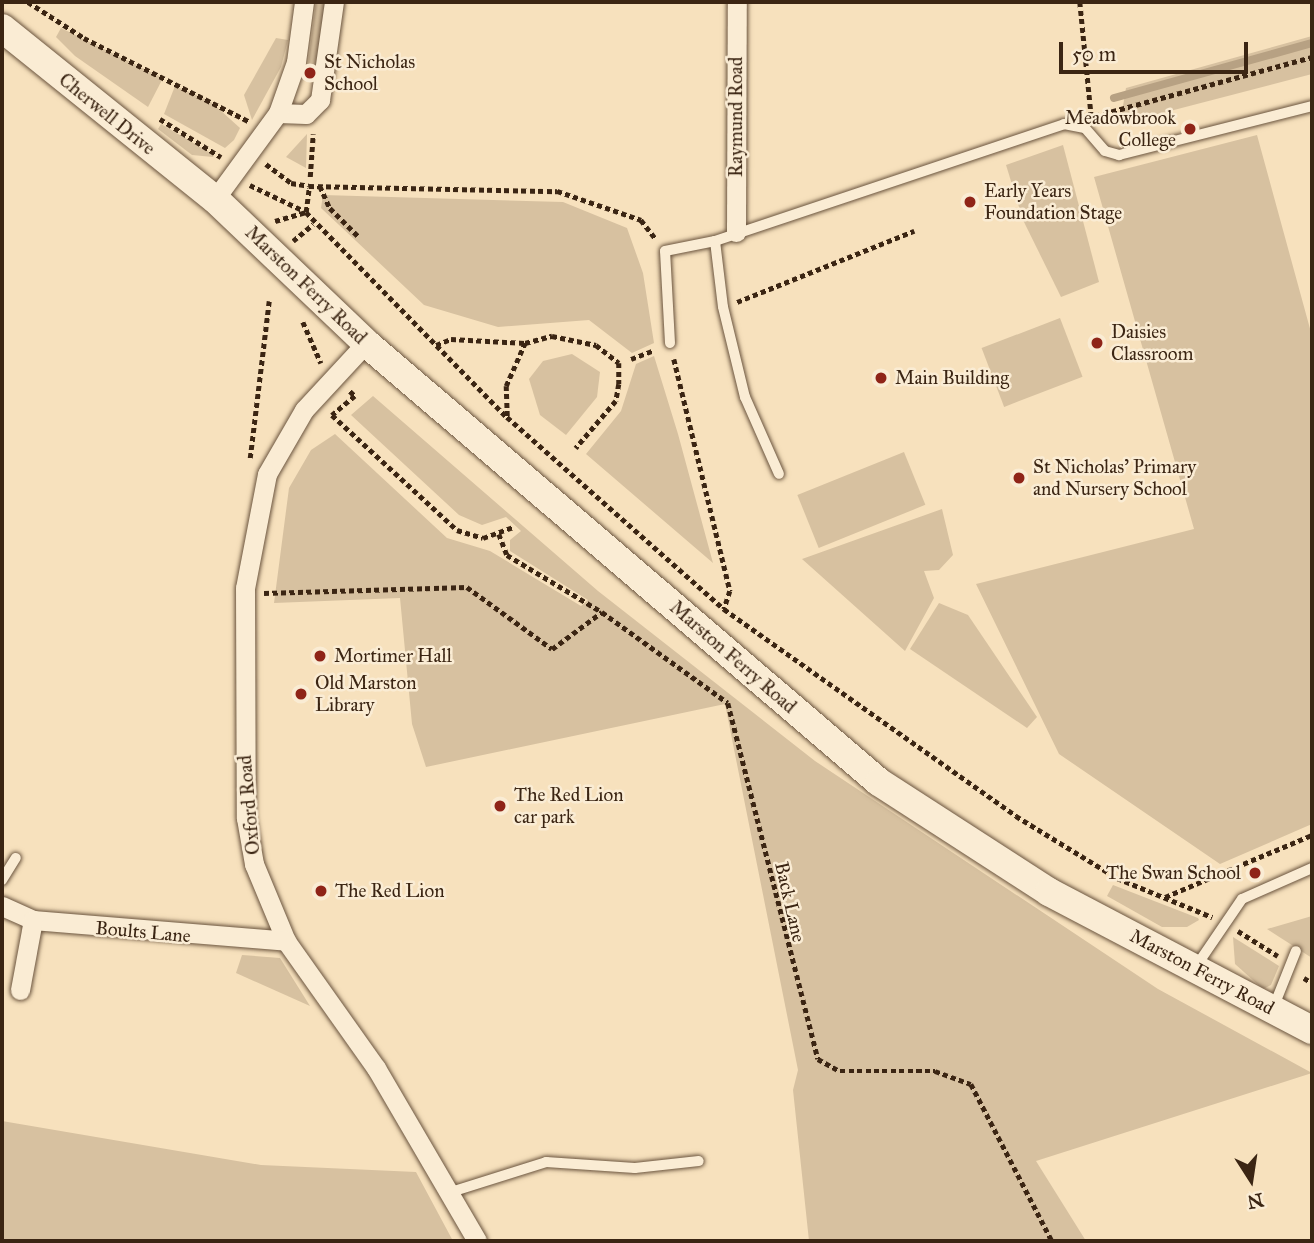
<!DOCTYPE html>
<style>
body{margin:0}
#map{position:relative;width:1314px;height:1243px;overflow:hidden;background:#f7e1bd;font-family:"IM FELL Great Primer",serif}
div>[style]{position:absolute}
[style*='--x']{left:calc(var(--x)*1px);top:calc(var(--y)*1px);width:calc(var(--w)*1px);rotate:calc(var(--a)*1deg)}
.green>*{inset:0;background:#d7c1a0;transform-origin:0 0}
.stream>*{height:8px;margin:-4px;padding:0 4px;transform-origin:4px;border-radius:4px;background:#b7a183}
.path>*{height:4.5px;margin-top:-2.25px;transform-origin:0;background:repeating-linear-gradient(90deg,#3b2513 0 5px,transparent 0 8.5px)}
.roads{filter:drop-shadow(0 0 2px #6a543e) drop-shadow(0 0 2px #6a543e)}
.lane>*{height:10px;margin:-5px;padding:0 5px;transform-origin:5px;border-radius:5px;background:#faecd4}
.street>*{height:19px;margin:-9.5px;padding:0 9.5px;transform-origin:9.5px;border-radius:9.5px;background:#faecd4}
.secondary>*{height:28px;margin:-14px;padding:0 14px;transform-origin:14px;border-radius:14px;background:#faecd4}
.dots>*{width:19px;height:19px;translate:-50% -50%;box-sizing:border-box;border:4px solid #faecd4;border-radius:50%}
span{translate:-50% -50%;white-space:nowrap;text-align:center;line-height:1.15;-webkit-text-stroke:5px #faecd4;paint-order:stroke}
.poi-label{font-size:19px;color:#3b2513}
.left{translate:0 -50%;text-align:left}
.right{translate:-100% -50%;text-align:right}
.street-label{font-size:19px;color:#3b2513}
.frame{position:absolute;inset:0;border:4px solid #3b2513;pointer-events:none}
.north{position:absolute;left:1216px;top:1145px;width:70px;height:70px;-webkit-text-stroke:5px #faecd4;paint-order:stroke;rotate:168deg;font-size:19px;font-weight:700;line-height:28px;text-align:center;color:#3b2513}
.north::after{content:'';display:block;margin:auto;width:24px;height:32px;background:#3b2513;clip-path:polygon(50% 0,100% 100%,50% 72%,0 100%)}
.scale{position:absolute;left:1059px;top:42px;width:189px;height:32px;box-sizing:border-box;border:4px solid #3b2513;border-top:0;padding-left:9px;font-size:21px;line-height:24px;white-space:nowrap;color:#3b2513;-webkit-text-stroke:5px #faecd4;paint-order:stroke}
</style>
<div id="map">
<div class="green">
<div style="clip-path:polygon(316px 2px,325px 2px,314px 79px,314px 66px,308px 65px)"></div>
<div style="clip-path:polygon(61px 28px,163px 78px,148px 107px,75px 56px,56px 37px)"></div>
<div style="clip-path:polygon(1312px 36px,1312px 74px,1120px 124px,1126px 88px)"></div>
<div style="clip-path:polygon(276px 38px,288px 40px,281px 67px,252px 120px,244px 95px)"></div>
<div style="clip-path:polygon(175px 86px,210px 101px,240px 128px,234px 140px,225px 148px,164px 114px)"></div>
<div style="clip-path:polygon(161px 124px,214px 155px,213px 157px,192px 155px,158px 129px)"></div>
<div style="clip-path:polygon(307px 134px,306px 168px,286px 157px)"></div>
<div style="clip-path:polygon(1257px 135px,1312px 336px,1312px 824px,1220px 864px,1059px 754px,976px 584px,1194px 529px,1094px 177px)"></div>
<div style="clip-path:polygon(1063px 145px,1099px 282px,1061px 297px,1023px 220px,1006px 165px)"></div>
<div style="clip-path:polygon(323px 195px,563px 202px,627px 228px,643px 273px,654px 343px,632px 353px,589px 320px,498px 327px,424px 305px,321px 208px)"></div>
<div style="left:1060px;top:318px;width:63px;height:84px;rotate:69deg"></div>
<div style="clip-path:polygon(572px 354px,600px 372px,597px 397px,566px 435px,540px 415px,529px 379px,543px 361px)"></div>
<div style="clip-path:polygon(654px 356px,678px 434px,713px 563px,586px 454px,621px 411px,636px 364px)"></div>
<div style="clip-path:polygon(373px 396px,598px 591px,815px 761px,1158px 989px,1312px 1073px,1036px 1161px,1086px 1241px,809px 1241px,793px 1090px,798px 1070px,725px 704px,426px 767px,412px 724px,400px 598px,274px 603px,289px 488px,311px 450px,335px 434px,447px 538px,490px 551px,581px 606px,588px 600px,510px 551px,510px 540px,521px 531px,506px 517px,482px 525px,459px 515px,351px 415px)"></div>
<div style="left:904px;top:452px;width:57px;height:115px;rotate:68deg"></div>
<div style="clip-path:polygon(942px 509px,953px 555px,939px 570px,924px 571px,934px 598px,905px 651px,802px 559px)"></div>
<div style="clip-path:polygon(939px 603px,968px 615px,1037px 717px,1027px 728px,910px 649px)"></div>
<div style="clip-path:polygon(1113px 885px,1198px 918px,1199px 920px,1187px 927px,1162px 927px,1107px 896px)"></div>
<div style="clip-path:polygon(1312px 916px,1312px 958px,1267px 929px)"></div>
<div style="clip-path:polygon(1233px 937px,1279px 966px,1271px 985px,1263px 989px,1235px 964px)"></div>
<div style="clip-path:polygon(242px 955px,280px 958px,310px 1006px,236px 973px)"></div>
<div style="clip-path:polygon(2px 1121px,261px 1165px,416px 1172px,453px 1241px,2px 1241px)"></div>
</div>
<div class="stream">
<div style="--x:1114;--y:98;--w:205;--a:-15.5"></div>
</div>
<div class="path">
<div style="--x:28;--y:2;--w:67;--a:32.7"></div>
<div style="--x:84;--y:38;--w:184;--a:26.8"></div>
<div style="--x:1080;--y:2;--w:112;--a:84.3"></div>
<div style="--x:1095;--y:116;--w:225;--a:-15.2"></div>
<div style="--x:160;--y:119;--w:72;--a:31.9"></div>
<div style="--x:266;--y:164;--w:31;--a:37"></div>
<div style="--x:291;--y:183;--w:18;--a:9"></div>
<div style="--x:309;--y:186;--w:248;--a:1.2"></div>
<div style="--x:557;--y:191;--w:89;--a:19"></div>
<div style="--x:641;--y:220;--w:24;--a:52"></div>
<div style="--x:310;--y:177;--w:43;--a:-86"></div>
<div style="--x:250;--y:185;--w:62;--a:25.7"></div>
<div style="--x:306;--y:212;--w:287;--a:45.6"></div>
<div style="--x:507;--y:417;--w:290;--a:41.5"></div>
<div style="--x:724;--y:609;--w:358;--a:35.3"></div>
<div style="--x:1016;--y:816;--w:119;--a:31.5"></div>
<div style="--x:1117;--y:878;--w:103;--a:22.3"></div>
<div style="--x:320;--y:186;--w:24;--a:66"></div>
<div style="--x:330;--y:208;--w:42;--a:45"></div>
<div style="--x:306;--y:212;--w:26;--a:-83"></div>
<div style="--x:275;--y:221;--w:32;--a:-16"></div>
<div style="--x:293;--y:241;--w:26;--a:-40"></div>
<div style="--x:737;--y:302;--w:191;--a:-21.9"></div>
<div style="--x:303;--y:322;--w:45;--a:66.3"></div>
<div style="--x:436;--y:345;--w:16;--a:-22"></div>
<div style="--x:451;--y:339;--w:74;--a:3.1"></div>
<div style="--x:525;--y:343;--w:28;--a:-15"></div>
<div style="--x:552;--y:336;--w:45;--a:11.6"></div>
<div style="--x:596;--y:345;--w:29;--a:38"></div>
<div style="--x:619;--y:363;--w:21;--a:90"></div>
<div style="--x:619;--y:384;--w:17;--a:100"></div>
<div style="--x:616;--y:401;--w:62;--a:130.4"></div>
<div style="--x:631;--y:359;--w:25;--a:-21"></div>
<div style="--x:674;--y:359;--w:239;--a:76.4"></div>
<div style="--x:730;--y:591;--w:19;--a:108"></div>
<div style="--x:350;--y:391;--w:7;--a:45"></div>
<div style="--x:355;--y:396;--w:30;--a:140"></div>
<div style="--x:332;--y:415;--w:170;--a:42.6"></div>
<div style="--x:457;--y:530;--w:27;--a:17"></div>
<div style="--x:483;--y:538;--w:32;--a:-20"></div>
<div style="--x:507;--y:416;--w:30;--a:-92"></div>
<div style="--x:506;--y:386;--w:47;--a:-66.2"></div>
<div style="--x:250;--y:458;--w:158;--a:-83.1"></div>
<div style="--x:499;--y:534;--w:22;--a:69"></div>
<div style="--x:507;--y:555;--w:111;--a:31"></div>
<div style="--x:602;--y:612;--w:155;--a:35.8"></div>
<div style="--x:728;--y:703;--w:367;--a:75.8"></div>
<div style="--x:818;--y:1059;--w:25;--a:29"></div>
<div style="--x:840;--y:1071;--w:95;--a:0"></div>
<div style="--x:935;--y:1071;--w:38;--a:20"></div>
<div style="--x:971;--y:1084;--w:177;--a:62.7"></div>
<div style="--x:264;--y:593;--w:203;--a:-1.7"></div>
<div style="--x:467;--y:587;--w:105;--a:36.1"></div>
<div style="--x:552;--y:649;--w:62;--a:-36.5"></div>
<div style="--x:1165;--y:897;--w:160;--a:-22.9"></div>
<div style="--x:1238;--y:931;--w:47;--a:32"></div>
<div style="--x:1304;--y:978;--w:9;--a:32"></div>
</div>
<div class="roads">
<div class="lane">
<div style="--x:715;--y:241;--w:66;--a:83.1"></div>
<div style="--x:723;--y:307;--w:93;--a:76.3"></div>
<div style="--x:745;--y:397;--w:84;--a:66.2"></div>
<div style="--x:670;--y:343;--w:92;--a:-93.1"></div>
<div style="--x:665;--y:251;--w:51;--a:-11.3"></div>
<div style="--x:715;--y:241;--w:368;--a:-18.5"></div>
<div style="--x:1064;--y:124;--w:21;--a:11"></div>
<div style="--x:1085;--y:128;--w:30;--a:49"></div>
<div style="--x:1105;--y:151;--w:15;--a:16"></div>
<div style="--x:1119;--y:155;--w:199;--a:-14.2"></div>
<div style="--x:2;--y:880;--w:26;--a:-58"></div>
<div style="--x:1197;--y:965;--w:80;--a:-55.7"></div>
<div style="--x:1242;--y:899;--w:77;--a:-23.9"></div>
<div style="--x:1274;--y:1006;--w:59;--a:-68.2"></div>
<div style="--x:451;--y:1192;--w:100;--a:-17.5"></div>
<div style="--x:546;--y:1162;--w:89;--a:3.9"></div>
<div style="--x:635;--y:1168;--w:64;--a:-6.2"></div>
</div>
<div class="street">
<div style="--x:278;--y:113;--w:28;--a:2"></div>
<div style="--x:306;--y:114;--w:20;--a:-45"></div>
<div style="--x:320;--y:100;--w:99;--a:-81.9"></div>
<div style="--x:215;--y:199;--w:107;--a:-53.8"></div>
<div style="--x:278;--y:113;--w:54;--a:-70.6"></div>
<div style="--x:296;--y:62;--w:61;--a:-82.4"></div>
<div style="--x:736;--y:232;--w:230;--a:-89.8"></div>
<div style="--x:366;--y:343;--w:91;--a:132.8"></div>
<div style="--x:304;--y:410;--w:74;--a:120"></div>
<div style="--x:267;--y:474;--w:116;--a:100.9"></div>
<div style="--x:245;--y:588;--w:230;--a:89.8"></div>
<div style="--x:246;--y:818;--w:47;--a:80.1"></div>
<div style="--x:254;--y:864;--w:83;--a:67.4"></div>
<div style="--x:286;--y:941;--w:156;--a:54.7"></div>
<div style="--x:376;--y:1068;--w:200;--a:59.7"></div>
<div style="--x:2;--y:906;--w:34;--a:24"></div>
<div style="--x:33;--y:920;--w:254;--a:4.7"></div>
<div style="--x:20;--y:990;--w:71;--a:-79.5"></div>
</div>
<div class="secondary">
<div style="--x:2;--y:28;--w:273;--a:38.8"></div>
<div style="--x:215;--y:199;--w:209;--a:43.6"></div>
<div style="--x:366;--y:343;--w:675;--a:40.56"></div>
<div style="--x:879;--y:782;--w:202;--a:32.9"></div>
<div style="--x:1049;--y:892;--w:297;--a:27.7"></div>
</div>
</div>
<div class="dots">
<div style="left:310px;top:73px;background:#8f2418"></div>
<div style="left:1190px;top:129px;background:#8f2418"></div>
<div style="left:970px;top:202px;background:#8f2418"></div>
<div style="left:1097px;top:343px;background:#8f2418"></div>
<div style="left:881px;top:378px;background:#8f2418"></div>
<div style="left:1019px;top:478px;background:#8f2418"></div>
<div style="left:320px;top:656px;background:#8f2418"></div>
<div style="left:301px;top:694px;background:#8f2418"></div>
<div style="left:500px;top:806px;background:#8f2418"></div>
<div style="left:1255px;top:873px;background:#8f2418"></div>
<div style="left:321px;top:891px;background:#8f2418"></div>
</div>
<div class="poi-label">
<span class="left" style="left:324px;top:73px">St Nicholas<br>School</span>
<span class="right" style="left:1176px;top:129px">Meadowbrook<br>College</span>
<span class="left" style="left:984px;top:202px">Early Years<br>Foundation Stage</span>
<span class="left" style="left:1111px;top:343px">Daisies<br>Classroom</span>
<span class="left" style="left:895px;top:378px">Main Building</span>
<span class="left" style="left:1033px;top:478px">St Nicholas' Primary<br>and Nursery School</span>
<span class="left" style="left:334px;top:656px">Mortimer Hall</span>
<span class="left" style="left:315px;top:694px">Old Marston<br>Library</span>
<span class="left" style="left:514px;top:806px">The Red Lion<br>car park</span>
<span class="right" style="left:1241px;top:873px">The Swan School</span>
<span class="left" style="left:335px;top:891px">The Red Lion</span>
</div>
<div class="street-label">
<span style="left:107px;top:114px;rotate:39deg">Cherwell Drive</span>
<span style="left:736px;top:117px;rotate:-90deg">Raymund Road</span>
<span style="left:306px;top:285px;rotate:44deg">Marston Ferry Road</span>
<span style="left:733px;top:657px;rotate:41deg">Marston Ferry Road</span>
<span style="left:249px;top:805px;rotate:-95deg">Oxford Road</span>
<span style="left:790px;top:902px;rotate:77deg">Back Lane</span>
<span style="left:143px;top:932px;rotate:5deg">Boults Lane</span>
<span style="left:1202px;top:972px;rotate:28deg">Marston Ferry Road</span>
</div>
<div class="frame"></div>
<div class="north">N</div>
<div class="scale">50 m</div>
</div>
